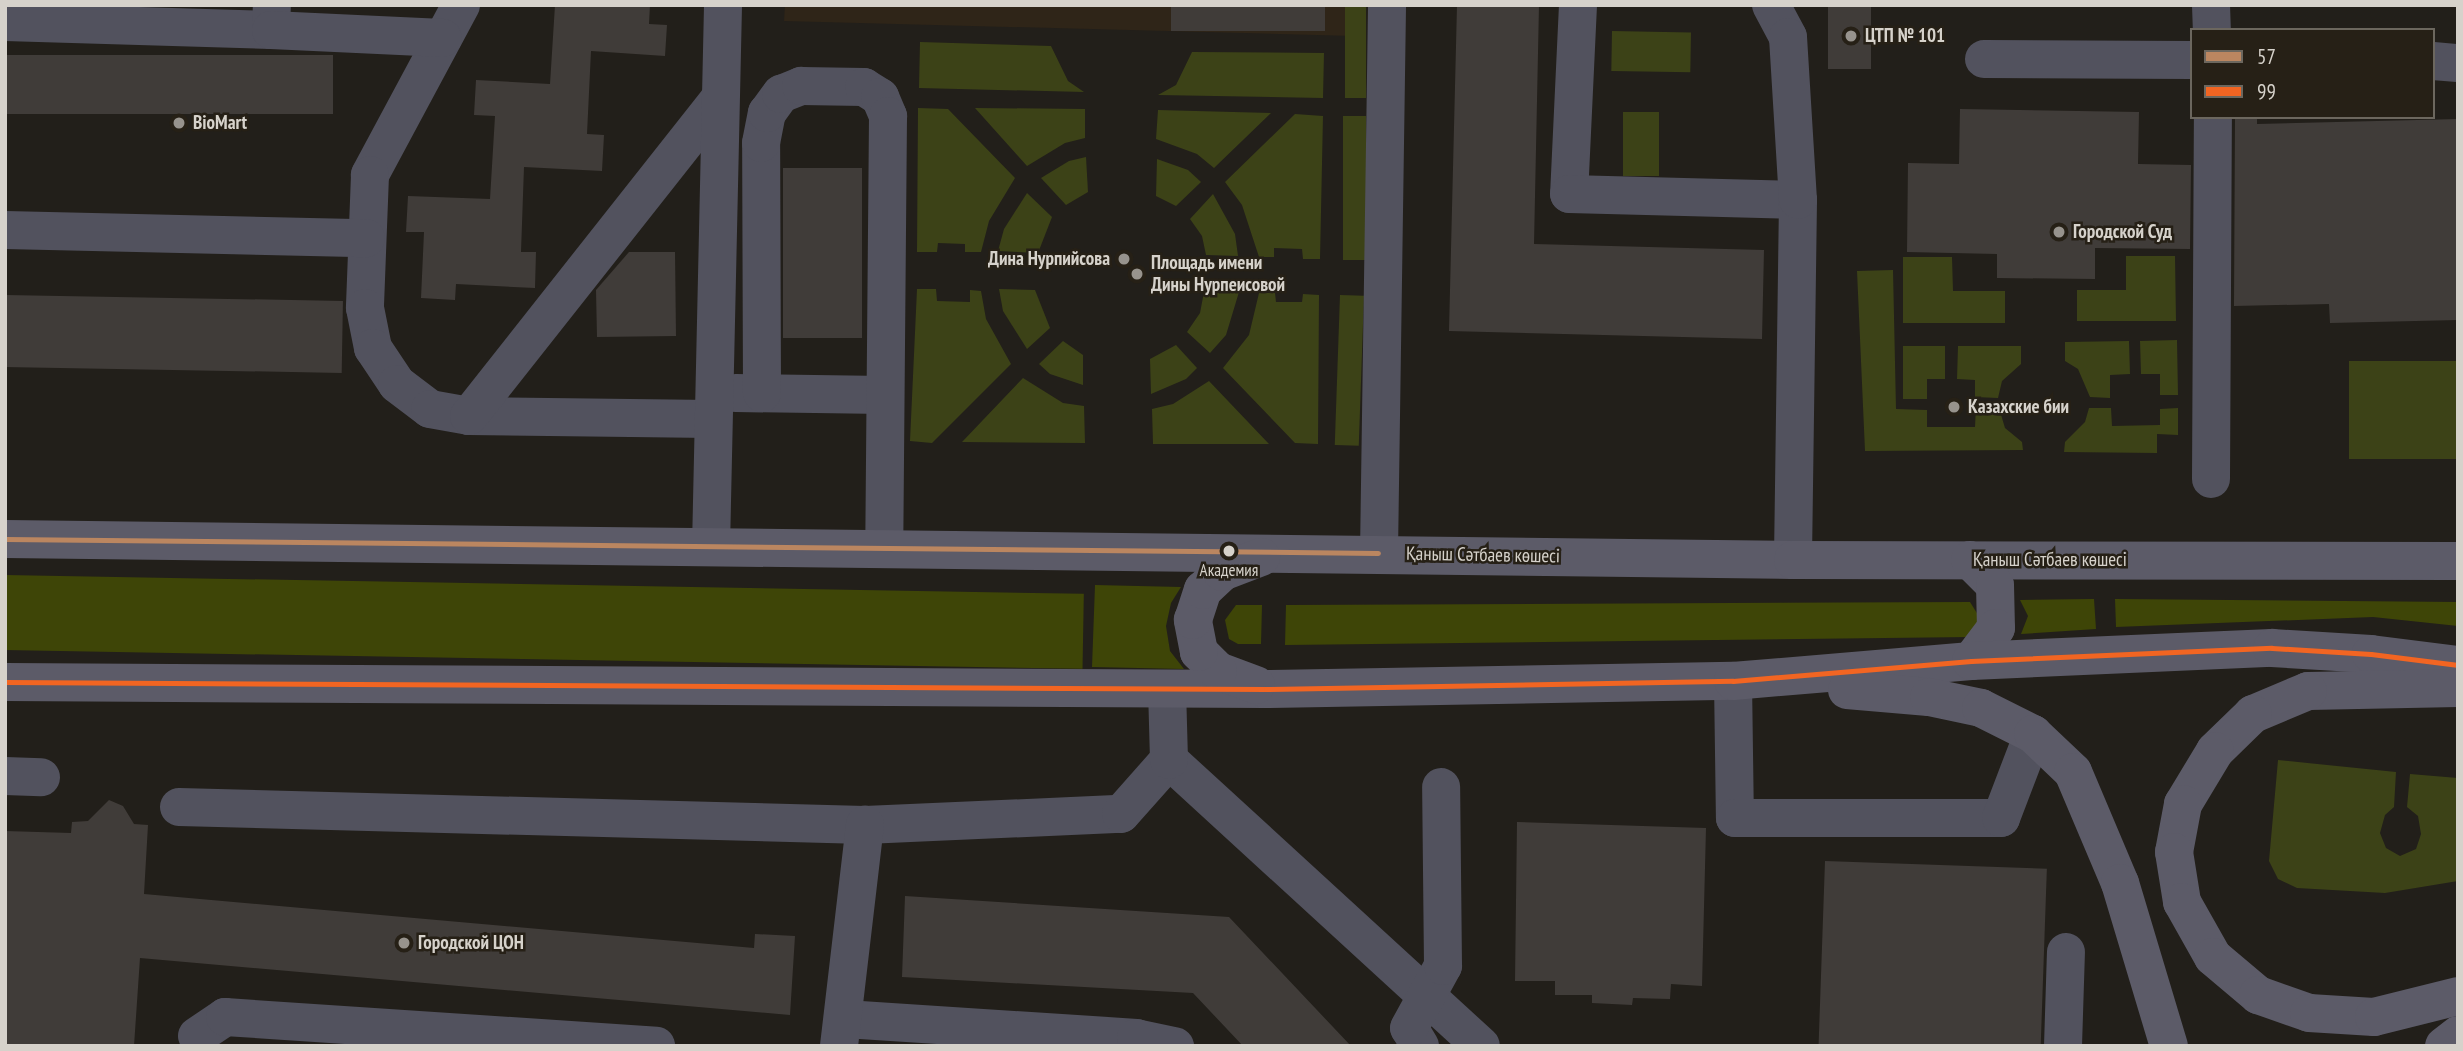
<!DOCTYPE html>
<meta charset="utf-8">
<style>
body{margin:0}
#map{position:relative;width:2463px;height:1051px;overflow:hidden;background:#221f1a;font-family:"PT Sans Narrow",sans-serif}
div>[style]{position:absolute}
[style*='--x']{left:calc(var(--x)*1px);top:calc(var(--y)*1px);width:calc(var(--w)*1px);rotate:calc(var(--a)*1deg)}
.education>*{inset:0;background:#2f2518}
.green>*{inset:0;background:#3c4217;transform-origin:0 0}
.forest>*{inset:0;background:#3e4507;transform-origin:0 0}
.building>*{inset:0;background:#403c39;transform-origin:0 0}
.minor>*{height:38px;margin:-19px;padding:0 19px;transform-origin:19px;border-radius:19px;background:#52525e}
.major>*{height:38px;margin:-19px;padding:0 19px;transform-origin:19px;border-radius:19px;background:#5c5b68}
.bus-1>*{height:5px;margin:-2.5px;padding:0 2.5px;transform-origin:2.5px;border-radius:2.5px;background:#bb8660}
.bus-2>*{height:5px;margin:-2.5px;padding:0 2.5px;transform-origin:2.5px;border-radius:2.5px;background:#f26522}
.dots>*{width:19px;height:19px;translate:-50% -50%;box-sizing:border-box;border:4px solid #262016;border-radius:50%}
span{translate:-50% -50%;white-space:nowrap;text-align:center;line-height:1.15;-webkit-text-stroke:5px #262016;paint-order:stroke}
.bus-label{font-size:17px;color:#d6d2cb}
.poi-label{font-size:19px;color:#d6d2cb;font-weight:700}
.left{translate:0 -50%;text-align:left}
.right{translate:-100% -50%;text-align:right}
.street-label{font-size:19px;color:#d6d2cb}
.frame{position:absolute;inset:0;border:7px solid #d6d2cb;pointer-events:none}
.legend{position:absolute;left:2190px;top:28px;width:245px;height:91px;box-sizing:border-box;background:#262016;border:2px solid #6c675e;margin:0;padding:9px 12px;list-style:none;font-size:21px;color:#d6d2cb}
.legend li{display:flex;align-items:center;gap:14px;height:35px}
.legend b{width:35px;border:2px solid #6c675e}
</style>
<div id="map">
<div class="education">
<div style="clip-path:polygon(785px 5px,1354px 5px,1353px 36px,784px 21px)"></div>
</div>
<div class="green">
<div style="left:1345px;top:5px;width:21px;height:93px"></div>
<div style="left:1612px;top:31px;width:79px;height:40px;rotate:1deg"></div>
<div style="clip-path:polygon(920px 42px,1051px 46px,1068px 81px,1084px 92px,919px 88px)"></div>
<div style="clip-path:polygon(1192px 52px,1324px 53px,1323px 98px,1158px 95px,1176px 85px)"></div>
<div style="clip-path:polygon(918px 108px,948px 109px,1015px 178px,989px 221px,981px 252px,965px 252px,965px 244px,938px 243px,937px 252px,917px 252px)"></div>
<div style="clip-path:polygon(975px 108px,1085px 109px,1085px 138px,1065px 143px,1027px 166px)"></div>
<div style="clip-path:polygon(1158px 110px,1271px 113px,1214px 168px,1197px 154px,1156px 139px)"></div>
<div style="left:1623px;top:112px;width:36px;height:64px"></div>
<div style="clip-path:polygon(1295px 114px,1323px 116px,1320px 259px,1303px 259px,1302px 249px,1274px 248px,1274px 257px,1259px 257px,1242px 205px,1225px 182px)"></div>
<div style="left:1343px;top:116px;width:23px;height:144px"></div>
<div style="clip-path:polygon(1086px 157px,1088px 192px,1066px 205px,1041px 178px,1069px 161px)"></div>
<div style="clip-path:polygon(1157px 159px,1188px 170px,1201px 182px,1176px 206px,1156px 196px)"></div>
<div style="clip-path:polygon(1027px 193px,1052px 217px,1038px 253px,998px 251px,1004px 229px)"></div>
<div style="clip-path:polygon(1213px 194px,1235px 234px,1238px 256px,1206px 255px,1202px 236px,1190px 219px)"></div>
<div style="clip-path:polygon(2126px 256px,2175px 256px,2176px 321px,2077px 321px,2077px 290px,2126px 290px)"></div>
<div style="clip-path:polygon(1903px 257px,1952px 257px,1953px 291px,2005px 291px,2005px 323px,1903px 323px)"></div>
<div style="clip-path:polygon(1893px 270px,1896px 409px,1927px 410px,1927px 427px,1975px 427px,1976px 406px,1999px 408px,2005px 428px,2022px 442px,2023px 450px,1865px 451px,1857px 271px)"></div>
<div style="clip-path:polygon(917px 289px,936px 289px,937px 301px,970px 302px,970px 290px,981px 291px,986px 319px,1011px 364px,932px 443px,910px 441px)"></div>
<div style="clip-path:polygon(999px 289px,1035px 290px,1050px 328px,1027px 349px,1003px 311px)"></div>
<div style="clip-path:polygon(1204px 292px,1239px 292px,1226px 335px,1210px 353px,1187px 332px,1200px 313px)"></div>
<div style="clip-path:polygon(1259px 293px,1275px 293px,1276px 302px,1302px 302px,1303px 294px,1319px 295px,1318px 444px,1295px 443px,1223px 368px,1249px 335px)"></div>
<div style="left:1340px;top:295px;width:24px;height:150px;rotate:2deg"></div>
<div style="clip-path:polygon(2177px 340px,2178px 395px,2160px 395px,2160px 374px,2141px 374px,2140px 341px)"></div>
<div style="clip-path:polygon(1063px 341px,1083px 355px,1083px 385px,1050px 374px,1039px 364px)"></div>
<div style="clip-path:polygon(2129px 341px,2130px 374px,2110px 375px,2110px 398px,2090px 397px,2078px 369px,2065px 361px,2065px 342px)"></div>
<div style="clip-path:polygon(1176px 345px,1197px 368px,1186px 379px,1151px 394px,1150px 359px)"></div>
<div style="clip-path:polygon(1903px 346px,1945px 346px,1945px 379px,1927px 379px,1927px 399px,1903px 399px)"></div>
<div style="clip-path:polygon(1958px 346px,2021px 346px,2021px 364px,2002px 381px,1998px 398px,1975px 397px,1975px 380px,1957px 379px)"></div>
<div style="left:2458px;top:361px;width:98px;height:109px;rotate:90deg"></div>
<div style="clip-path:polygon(1023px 378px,1063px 403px,1084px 406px,1085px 443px,962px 442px)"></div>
<div style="clip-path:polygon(1209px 381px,1269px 444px,1153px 444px,1152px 409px,1173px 404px)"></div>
<div style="clip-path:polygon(2089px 408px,2111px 408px,2112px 426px,2160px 425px,2160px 409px,2178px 408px,2178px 435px,2157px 434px,2157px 453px,2064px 452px,2065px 442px,2085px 422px)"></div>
<div style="clip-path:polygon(2278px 760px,2396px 772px,2394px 807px,2385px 815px,2380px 833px,2386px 848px,2400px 856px,2416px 849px,2421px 834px,2418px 816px,2407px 807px,2410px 774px,2458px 778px,2458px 881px,2385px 893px,2297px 888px,2278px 879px,2269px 861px)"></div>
</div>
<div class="forest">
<div style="left:5px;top:575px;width:1079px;height:75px;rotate:1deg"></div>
<div style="clip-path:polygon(1095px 585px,1181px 587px,1171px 603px,1166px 626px,1170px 651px,1184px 669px,1092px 667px)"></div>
<div style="clip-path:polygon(2094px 599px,2096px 629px,2021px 634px,2028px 616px,2020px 600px)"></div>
<div style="clip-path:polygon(2115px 599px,2458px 602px,2458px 626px,2373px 617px,2116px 627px)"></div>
<div style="clip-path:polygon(1970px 602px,1980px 618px,1971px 637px,1285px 645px,1286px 605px)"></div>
<div style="clip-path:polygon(1236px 605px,1262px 605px,1261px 644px,1238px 644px,1229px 639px,1225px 620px)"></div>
</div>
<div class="building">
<div style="clip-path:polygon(555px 5px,650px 5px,649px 24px,667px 25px,665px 56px,591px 51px,587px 134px,604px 135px,602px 171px,524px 167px,521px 252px,536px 252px,535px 288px,456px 284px,455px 300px,421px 298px,424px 232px,406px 232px,408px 196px,490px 199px,495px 116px,474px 115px,476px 80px,550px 84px)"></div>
<div style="left:1171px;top:5px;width:154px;height:26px"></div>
<div style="clip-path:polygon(1457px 5px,1539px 5px,1534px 244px,1764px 250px,1762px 339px,1449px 331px)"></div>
<div style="left:1828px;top:5px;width:43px;height:64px"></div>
<div style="left:5px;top:55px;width:328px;height:59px"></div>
<div style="clip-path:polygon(1960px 109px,2139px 112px,2138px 164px,2191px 165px,2190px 249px,2095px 248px,2095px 279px,1997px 278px,1997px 254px,1907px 252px,1908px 163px,1959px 164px)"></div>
<div style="clip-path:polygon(2235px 117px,2257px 117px,2257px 124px,2458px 119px,2458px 320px,2330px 323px,2329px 304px,2234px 306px)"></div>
<div style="left:783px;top:168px;width:79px;height:170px"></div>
<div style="clip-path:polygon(629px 252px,675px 252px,676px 336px,597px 337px,596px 290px)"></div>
<div style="left:5px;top:295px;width:338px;height:72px;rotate:1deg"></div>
<div style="clip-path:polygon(109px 800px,123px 806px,134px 824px,148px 825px,144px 894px,754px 948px,755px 934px,795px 936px,790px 1015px,140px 958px,134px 1046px,5px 1044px,5px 831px,71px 833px,72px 822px,88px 821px)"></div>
<div style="clip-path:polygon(1517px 822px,1706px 828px,1702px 986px,1671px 984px,1670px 999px,1633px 998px,1632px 1005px,1592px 1003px,1592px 995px,1555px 995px,1555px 981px,1515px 981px)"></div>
<div style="left:1825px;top:861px;width:222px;height:185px;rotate:2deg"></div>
<div style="clip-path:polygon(905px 896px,1229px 917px,1351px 1046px,1243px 1046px,1193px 993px,902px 977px)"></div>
</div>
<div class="minor">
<div style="--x:461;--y:5;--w:193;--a:118.2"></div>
<div style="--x:370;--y:175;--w:133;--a:92.2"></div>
<div style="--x:365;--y:308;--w:41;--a:78.7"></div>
<div style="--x:373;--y:348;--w:43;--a:56.3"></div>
<div style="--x:397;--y:384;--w:41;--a:37.1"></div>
<div style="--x:430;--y:409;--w:40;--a:10"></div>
<div style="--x:469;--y:416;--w:243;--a:0.7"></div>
<div style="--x:1578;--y:5;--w:189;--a:92.7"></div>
<div style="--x:1569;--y:194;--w:229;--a:1.5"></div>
<div style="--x:1798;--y:200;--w:360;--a:90.8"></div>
<div style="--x:1771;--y:5;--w:36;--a:62"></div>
<div style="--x:1788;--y:37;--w:163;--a:86.5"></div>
<div style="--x:2211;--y:5;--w:25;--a:88"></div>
<div style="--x:5;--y:22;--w:266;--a:1.7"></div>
<div style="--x:271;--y:30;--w:25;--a:-88"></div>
<div style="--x:271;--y:30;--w:172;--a:2.7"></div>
<div style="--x:1984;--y:59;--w:208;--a:0.3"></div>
<div style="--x:2433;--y:61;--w:25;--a:5"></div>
<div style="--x:5;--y:230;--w:361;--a:1.3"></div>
<div style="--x:736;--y:393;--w:149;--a:0.8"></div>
<div style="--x:762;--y:393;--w:250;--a:-90.2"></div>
<div style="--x:761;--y:143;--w:31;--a:-79"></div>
<div style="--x:767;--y:113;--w:24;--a:-54"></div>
<div style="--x:781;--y:94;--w:22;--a:-22"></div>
<div style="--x:801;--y:86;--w:63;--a:0.9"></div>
<div style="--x:864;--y:87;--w:19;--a:32"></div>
<div style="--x:880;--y:97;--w:21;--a:67"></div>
<div style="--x:888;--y:116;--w:433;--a:90.5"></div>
<div style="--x:469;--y:416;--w:403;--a:-51.7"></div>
<div style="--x:2211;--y:479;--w:362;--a:-89.7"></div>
<div style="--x:711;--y:547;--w:542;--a:-88.73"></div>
<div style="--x:1379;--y:553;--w:548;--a:-89.16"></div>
<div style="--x:1733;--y:681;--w:137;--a:89.2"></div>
<div style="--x:1735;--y:818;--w:266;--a:0"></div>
<div style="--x:2001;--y:818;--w:90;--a:-69.1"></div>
<div style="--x:1169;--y:760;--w:423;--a:42.5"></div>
<div style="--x:5;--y:776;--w:36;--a:2"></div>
<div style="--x:179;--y:807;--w:686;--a:1.5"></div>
<div style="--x:865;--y:825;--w:256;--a:-2.5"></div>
<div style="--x:1121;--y:814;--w:72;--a:-48.4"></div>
<div style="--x:1169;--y:760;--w:70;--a:-91.6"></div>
<div style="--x:845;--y:1019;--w:292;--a:3.7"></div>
<div style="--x:1136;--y:1038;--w:40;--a:12"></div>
<div style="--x:197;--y:1036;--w:34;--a:-34"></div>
<div style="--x:225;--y:1017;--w:432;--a:3.8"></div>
<div style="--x:839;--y:1046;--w:223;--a:-83.3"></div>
<div style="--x:1420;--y:1046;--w:21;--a:-121"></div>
<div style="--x:1409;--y:1028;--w:71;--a:-61.3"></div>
<div style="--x:1443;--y:966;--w:179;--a:-90.6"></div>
<div style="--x:2063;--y:1046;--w:94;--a:-88.2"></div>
</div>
<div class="major">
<div style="--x:5;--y:539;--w:1788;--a:0.67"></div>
<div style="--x:1793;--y:560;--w:665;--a:0.09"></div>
<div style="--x:1970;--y:560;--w:35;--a:45"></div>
<div style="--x:1995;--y:585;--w:43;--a:88.7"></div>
<div style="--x:1996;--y:628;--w:41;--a:127.1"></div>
<div style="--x:5;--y:682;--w:1261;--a:0.32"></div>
<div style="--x:1266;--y:689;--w:467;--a:-1"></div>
<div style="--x:1733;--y:681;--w:239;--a:-4.8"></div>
<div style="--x:1971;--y:661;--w:301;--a:-2.5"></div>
<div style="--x:2272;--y:648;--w:99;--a:3.5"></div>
<div style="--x:2371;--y:654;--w:88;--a:7.2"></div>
<div style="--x:1256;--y:685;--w:40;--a:-159.8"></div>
<div style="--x:1218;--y:671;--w:27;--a:-135"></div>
<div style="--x:1199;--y:652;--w:33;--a:-101"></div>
<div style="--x:1193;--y:620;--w:32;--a:-72"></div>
<div style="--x:1203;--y:590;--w:26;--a:-43"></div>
<div style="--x:1222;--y:572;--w:42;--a:-21"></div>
<div style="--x:2458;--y:688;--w:150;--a:178.9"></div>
<div style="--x:2308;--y:691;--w:60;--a:157.3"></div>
<div style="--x:2253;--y:714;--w:53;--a:135.8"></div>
<div style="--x:2215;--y:751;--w:62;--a:121.1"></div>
<div style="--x:2183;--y:804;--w:49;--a:100.6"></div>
<div style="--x:2174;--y:852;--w:51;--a:80.9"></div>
<div style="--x:2182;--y:902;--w:63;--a:60.6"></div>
<div style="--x:2213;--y:957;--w:59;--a:40.2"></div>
<div style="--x:2258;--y:995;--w:54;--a:19.4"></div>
<div style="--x:2309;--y:1013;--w:65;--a:3.5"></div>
<div style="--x:2374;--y:1017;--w:87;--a:-14"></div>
<div style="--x:1847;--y:690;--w:82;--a:4.9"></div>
<div style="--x:1929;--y:697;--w:53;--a:11.9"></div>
<div style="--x:1981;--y:708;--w:58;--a:26.6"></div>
<div style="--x:2033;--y:734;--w:55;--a:43.5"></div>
<div style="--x:2073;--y:772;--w:121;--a:67.1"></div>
<div style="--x:2120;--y:883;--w:170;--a:73.3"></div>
<div style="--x:2444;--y:1046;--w:18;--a:-38"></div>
</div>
<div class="bus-1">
<div style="--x:5;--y:539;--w:1373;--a:0.58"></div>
</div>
<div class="bus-2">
<div style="--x:5;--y:682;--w:1261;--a:0.32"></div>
<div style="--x:1266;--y:689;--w:467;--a:-1"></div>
<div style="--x:1733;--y:681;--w:239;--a:-4.8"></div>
<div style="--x:1971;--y:661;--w:301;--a:-2.5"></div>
<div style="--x:2272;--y:648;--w:99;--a:3.5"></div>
<div style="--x:2371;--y:654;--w:88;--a:7.2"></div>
</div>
<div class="dots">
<div style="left:1851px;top:36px;background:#97938d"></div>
<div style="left:179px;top:123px;background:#97938d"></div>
<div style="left:2059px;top:232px;background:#97938d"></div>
<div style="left:1124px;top:259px;background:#97938d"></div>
<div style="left:1137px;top:274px;background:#97938d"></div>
<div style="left:1954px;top:407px;background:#97938d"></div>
<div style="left:1229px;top:551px;background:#d6d2cb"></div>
<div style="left:404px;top:943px;background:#97938d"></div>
</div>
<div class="bus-label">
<span style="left:1229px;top:571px">Академия</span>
</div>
<div class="poi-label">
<span class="left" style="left:1865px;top:36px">ЦТП № 101</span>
<span class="left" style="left:193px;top:123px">BioMart</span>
<span class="left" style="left:2073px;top:232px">Городской Суд</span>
<span class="right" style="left:1110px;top:259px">Дина Нурпийсова</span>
<span class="left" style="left:1151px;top:274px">Площадь имени<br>Дины Нурпеисовой</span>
<span class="left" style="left:1968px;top:407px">Казахские бии</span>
<span class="left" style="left:418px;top:943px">Городской ЦОН</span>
</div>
<div class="street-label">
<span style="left:1483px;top:555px;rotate:1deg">Қаныш Сәтбаев көшесі</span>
<span style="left:2050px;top:560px">Қаныш Сәтбаев көшесі</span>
</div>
<div class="frame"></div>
<ul class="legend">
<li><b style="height:9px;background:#bb8660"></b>57</li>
<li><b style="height:9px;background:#f26522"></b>99</li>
</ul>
</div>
